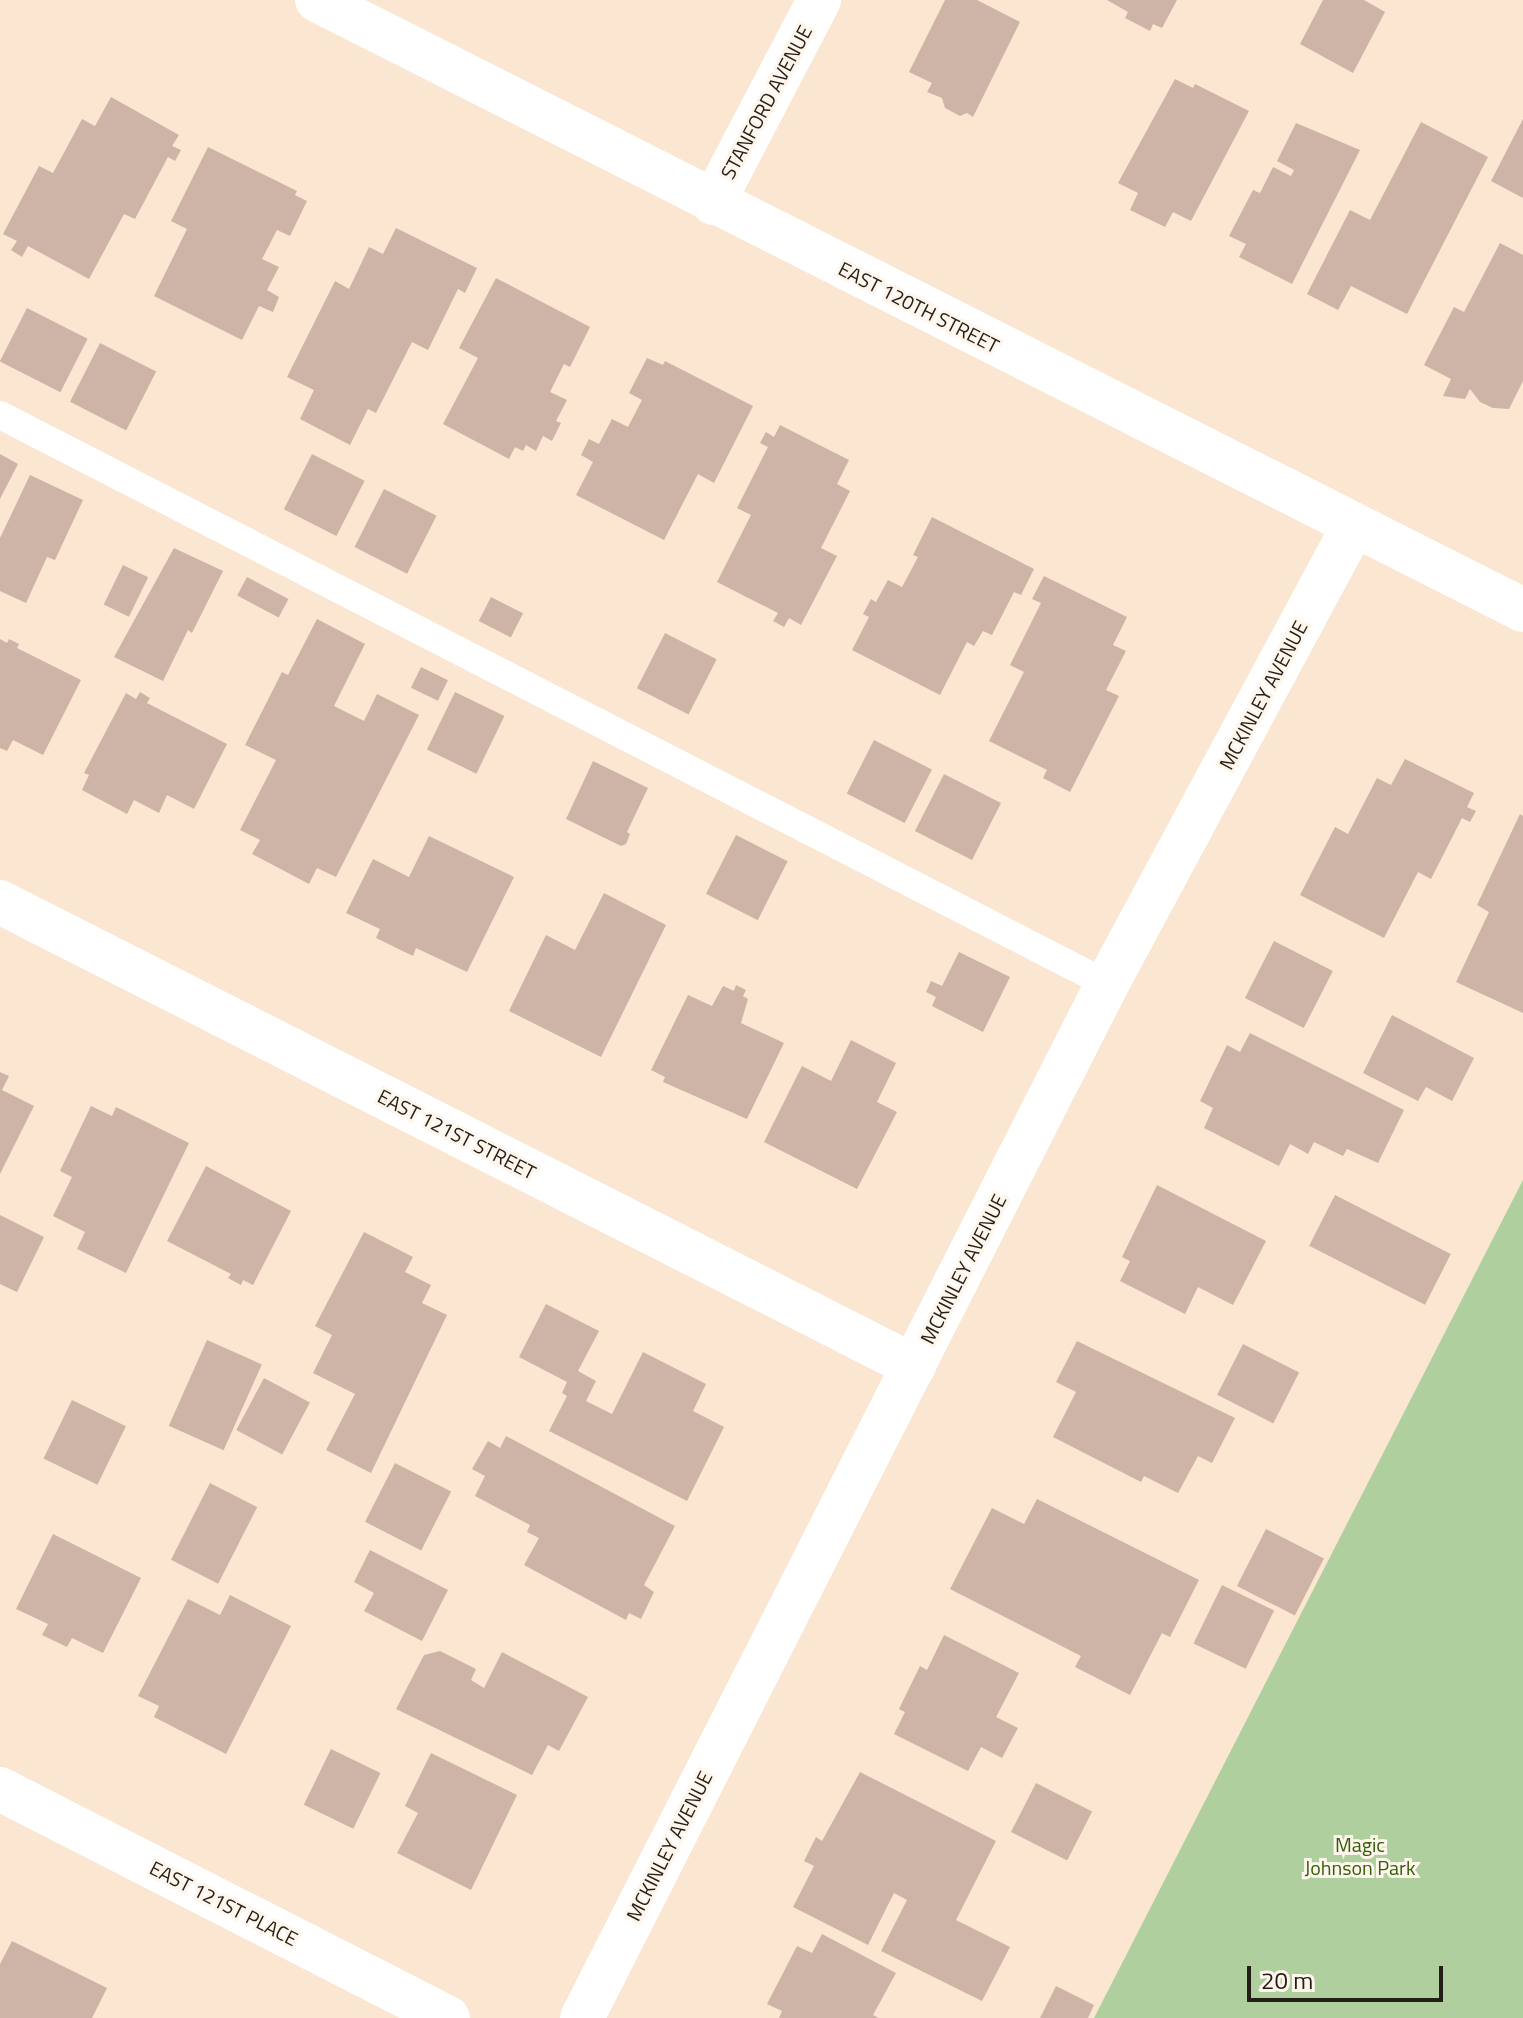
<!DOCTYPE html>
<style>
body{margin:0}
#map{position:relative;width:1523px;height:2018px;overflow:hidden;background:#fae6d1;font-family:"Titillium Web",sans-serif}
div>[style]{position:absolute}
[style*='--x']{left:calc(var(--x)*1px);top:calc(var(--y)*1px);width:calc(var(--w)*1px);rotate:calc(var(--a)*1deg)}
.green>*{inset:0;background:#afcf9f}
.building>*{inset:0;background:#ceb4a7;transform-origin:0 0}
.service>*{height:28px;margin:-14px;padding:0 14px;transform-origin:14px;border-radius:14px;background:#fff}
.minor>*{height:44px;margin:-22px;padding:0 22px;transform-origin:22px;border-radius:22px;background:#fff}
.tertiary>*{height:44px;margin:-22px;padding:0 22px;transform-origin:22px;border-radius:22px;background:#fff}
span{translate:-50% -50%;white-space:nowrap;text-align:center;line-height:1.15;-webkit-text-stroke:6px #fef6ed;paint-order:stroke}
.street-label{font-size:20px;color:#251e16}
.park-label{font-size:20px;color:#325f0a}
.scale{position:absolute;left:1247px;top:1966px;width:196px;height:36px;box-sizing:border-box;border:4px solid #251e16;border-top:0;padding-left:10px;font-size:24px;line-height:28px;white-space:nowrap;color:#251e16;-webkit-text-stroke:6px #fef6ed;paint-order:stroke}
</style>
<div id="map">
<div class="green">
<div style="clip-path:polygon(1523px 1180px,1523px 2018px,1094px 2018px)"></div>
</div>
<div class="building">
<div style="clip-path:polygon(945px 0,977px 0,1020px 22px,973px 117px,967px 113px,960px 116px,945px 108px,942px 98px,927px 92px,932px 83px,909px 72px)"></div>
<div style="clip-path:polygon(1107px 0,1177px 0,1162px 28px,1153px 24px,1150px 31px,1125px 18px,1128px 12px)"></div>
<div style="clip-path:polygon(1323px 0,1364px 0,1385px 12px,1353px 73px,1300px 44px)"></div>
<div style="clip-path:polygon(1175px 79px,1193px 88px,1195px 84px,1249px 111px,1191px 221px,1173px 212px,1165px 227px,1130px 210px,1138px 193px,1118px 183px)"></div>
<div style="clip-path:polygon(111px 97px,179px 135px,172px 146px,181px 150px,175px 161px,168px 157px,135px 219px,124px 214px,89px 279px,28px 246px,22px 257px,11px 250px,17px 241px,3px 234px,39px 166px,53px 173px,82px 119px,95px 126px)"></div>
<div style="clip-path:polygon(1523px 119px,1523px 198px,1491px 181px)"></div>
<div style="clip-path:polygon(1421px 122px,1488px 157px,1407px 314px,1351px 286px,1338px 310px,1307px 294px,1350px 210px,1370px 220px)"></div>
<div style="clip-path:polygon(1296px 123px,1360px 150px,1292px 284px,1239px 257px,1246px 244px,1229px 236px,1253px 190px,1260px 193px,1273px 167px,1291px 176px,1294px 170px,1277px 161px)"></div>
<div style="clip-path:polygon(208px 147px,297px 191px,295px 195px,307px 201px,290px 236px,277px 230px,262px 259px,279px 267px,267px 290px,279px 297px,273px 312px,259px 306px,242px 340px,154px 296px,187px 229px,171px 221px)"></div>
<div style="clip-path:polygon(396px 228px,477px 268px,465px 293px,458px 289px,428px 350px,412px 342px,376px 413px,368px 409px,350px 445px,300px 419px,314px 390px,287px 377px,335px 281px,349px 289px,369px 247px,383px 254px)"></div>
<div style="clip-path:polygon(1500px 243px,1523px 255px,1523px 381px,1509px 409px,1493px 408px,1480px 402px,1470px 389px,1465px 399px,1443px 396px,1451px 379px,1424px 365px,1454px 307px,1464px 312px)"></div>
<div style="clip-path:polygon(496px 278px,590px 327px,570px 367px,564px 364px,550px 392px,567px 400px,556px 421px,561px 423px,552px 441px,543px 436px,536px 451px,526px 445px,523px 451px,515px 447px,509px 459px,443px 424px,478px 358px,459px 348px)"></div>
<div style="left:27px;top:308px;width:68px;height:60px;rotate:27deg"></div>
<div style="left:100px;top:343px;width:63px;height:66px;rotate:27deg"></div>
<div style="clip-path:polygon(647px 358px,663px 365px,665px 361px,753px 406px,714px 483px,698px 474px,664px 540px,576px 495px,593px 462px,581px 455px,589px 439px,599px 444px,612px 419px,628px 427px,642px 400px,629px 393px)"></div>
<div style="clip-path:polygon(780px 425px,849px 460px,837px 484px,850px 491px,821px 548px,837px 556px,801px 625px,789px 618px,784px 627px,773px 621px,778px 613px,717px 582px,751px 515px,737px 508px,768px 447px,760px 443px,766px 432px,774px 437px)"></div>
<div style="clip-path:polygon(0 454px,18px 464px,0 499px)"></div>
<div style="left:312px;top:454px;width:59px;height:62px;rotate:27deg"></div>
<div style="clip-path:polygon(30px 475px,83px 500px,55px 560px,47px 557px,26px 603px,0 591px,0 538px)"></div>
<div style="left:384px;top:489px;width:59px;height:65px;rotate:27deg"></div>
<div style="clip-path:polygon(932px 517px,1034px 569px,1021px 595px,1014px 592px,992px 635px,983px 631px,974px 646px,967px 642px,940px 695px,852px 650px,869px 617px,863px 614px,871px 599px,876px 602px,888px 580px,902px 587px,918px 557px,913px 555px)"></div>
<div style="clip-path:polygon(174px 548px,223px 571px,192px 633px,188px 630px,163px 681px,114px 657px)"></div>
<div style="left:123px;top:565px;width:28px;height:44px;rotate:26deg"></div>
<div style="clip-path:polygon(1044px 576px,1127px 617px,1113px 645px,1126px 651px,1106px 690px,1119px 696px,1070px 792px,1043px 778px,1047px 770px,989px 741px,1024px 672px,1010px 665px,1041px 603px,1032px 599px)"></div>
<div style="left:247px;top:577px;width:47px;height:21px;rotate:28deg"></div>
<div style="left:491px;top:597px;width:36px;height:27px;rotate:27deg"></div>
<div style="clip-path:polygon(317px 619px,365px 644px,334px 706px,364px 721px,377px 694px,419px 715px,336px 877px,317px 868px,309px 884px,252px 854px,260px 840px,240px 830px,276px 760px,245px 745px,282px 672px,288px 675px)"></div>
<div style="left:665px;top:633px;width:58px;height:62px;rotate:27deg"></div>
<div style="clip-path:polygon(0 639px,7px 643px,9px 639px,19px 644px,17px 648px,81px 680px,43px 755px,13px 740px,7px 751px,0 748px)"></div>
<div style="left:421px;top:667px;width:30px;height:23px;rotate:26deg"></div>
<div style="clip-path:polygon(140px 692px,150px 698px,147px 703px,227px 744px,194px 809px,167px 795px,159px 813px,134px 800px,127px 814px,82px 790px,89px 775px,84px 773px,126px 693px,136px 699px)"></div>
<div style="left:455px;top:692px;width:55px;height:64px;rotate:26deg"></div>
<div style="left:874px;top:740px;width:65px;height:60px;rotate:27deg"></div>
<div style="clip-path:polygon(1405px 759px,1474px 793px,1467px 807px,1476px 811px,1470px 822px,1462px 818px,1431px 879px,1418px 872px,1384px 938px,1300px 895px,1335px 827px,1348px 834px,1377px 778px,1391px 785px)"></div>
<div style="clip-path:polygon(593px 761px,648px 788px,627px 832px,630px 834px,626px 844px,621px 846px,566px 819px)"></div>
<div style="left:944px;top:774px;width:64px;height:64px;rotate:27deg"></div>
<div style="clip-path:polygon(1520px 814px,1523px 816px,1523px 1013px,1456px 982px,1489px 912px,1477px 905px)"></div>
<div style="left:736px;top:835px;width:58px;height:66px;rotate:27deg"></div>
<div style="clip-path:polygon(429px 836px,514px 877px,467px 972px,416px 948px,413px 956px,376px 938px,380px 929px,346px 913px,373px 859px,409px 877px)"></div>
<div style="clip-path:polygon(604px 893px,666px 925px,601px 1057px,509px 1011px,546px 935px,575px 950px)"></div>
<div style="left:1274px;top:941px;width:66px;height:64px;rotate:27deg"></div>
<div style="clip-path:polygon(959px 952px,1010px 977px,983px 1032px,932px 1006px,936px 997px,926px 992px,931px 981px,942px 986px)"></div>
<div style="clip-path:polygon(736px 985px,746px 990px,743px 996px,748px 999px,741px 1023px,784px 1043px,747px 1119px,663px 1082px,665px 1077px,651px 1070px,688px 995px,712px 1006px,723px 986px,734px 991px)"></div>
<div style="clip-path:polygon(1392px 1015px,1474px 1058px,1452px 1101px,1426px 1087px,1418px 1101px,1363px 1073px)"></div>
<div style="clip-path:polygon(1250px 1033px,1404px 1110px,1378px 1163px,1347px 1149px,1343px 1156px,1314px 1142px,1308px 1154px,1290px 1144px,1279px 1166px,1204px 1128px,1213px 1108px,1200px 1101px,1227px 1045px,1240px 1052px)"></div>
<div style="clip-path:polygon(851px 1040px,896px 1063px,877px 1102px,897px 1112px,857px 1189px,764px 1142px,802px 1066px,831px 1081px)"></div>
<div style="clip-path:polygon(0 1072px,9px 1076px,2px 1090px,34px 1106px,0 1174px)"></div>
<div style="clip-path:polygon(91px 1106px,112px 1116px,116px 1107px,189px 1143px,126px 1273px,77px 1249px,85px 1232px,53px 1216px,72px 1177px,60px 1171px)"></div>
<div style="clip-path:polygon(206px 1166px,291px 1211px,253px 1285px,243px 1280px,241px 1285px,228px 1278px,231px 1274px,167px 1241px)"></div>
<div style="clip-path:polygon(1157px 1185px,1266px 1241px,1233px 1305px,1198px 1287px,1185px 1314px,1120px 1281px,1130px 1261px,1122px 1257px)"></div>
<div style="left:1335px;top:1195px;width:130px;height:57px;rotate:27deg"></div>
<div style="clip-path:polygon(0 1215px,44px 1237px,17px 1292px,0 1284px)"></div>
<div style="clip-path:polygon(364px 1232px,413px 1257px,405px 1272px,431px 1285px,422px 1303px,447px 1315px,371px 1473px,326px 1450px,355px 1394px,313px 1373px,332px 1335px,315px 1326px)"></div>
<div style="clip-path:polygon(546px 1304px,599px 1331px,578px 1371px,596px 1381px,586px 1401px,612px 1414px,643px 1352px,706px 1384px,693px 1411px,724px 1427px,687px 1501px,549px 1431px,567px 1396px,562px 1393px,567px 1382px,519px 1357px)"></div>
<div style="left:207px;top:1340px;width:60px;height:94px;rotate:24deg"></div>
<div style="clip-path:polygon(1077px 1341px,1235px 1418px,1212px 1463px,1198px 1456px,1178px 1493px,1144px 1476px,1141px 1482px,1053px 1437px,1076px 1392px,1056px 1382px)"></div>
<div style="left:1243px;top:1344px;width:63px;height:57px;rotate:27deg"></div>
<div style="left:264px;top:1378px;width:52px;height:59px;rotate:28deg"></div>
<div style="left:72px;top:1400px;width:60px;height:65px;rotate:26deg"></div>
<div style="clip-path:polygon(506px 1436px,675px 1526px,644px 1585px,654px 1592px,641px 1619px,629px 1613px,626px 1620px,524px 1565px,539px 1538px,527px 1532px,530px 1525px,475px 1496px,485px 1476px,472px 1469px,488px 1441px,500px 1448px)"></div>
<div style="left:395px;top:1463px;width:63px;height:66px;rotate:27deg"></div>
<div style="left:210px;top:1483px;width:53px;height:86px;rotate:27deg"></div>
<div style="clip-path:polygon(1037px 1499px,1199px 1580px,1170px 1637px,1162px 1633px,1130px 1695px,1075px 1667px,1081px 1656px,950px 1589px,992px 1508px,1024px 1524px)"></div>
<div style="left:1266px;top:1529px;width:65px;height:64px;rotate:27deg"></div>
<div style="clip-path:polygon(53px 1534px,141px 1578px,103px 1653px,72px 1638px,67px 1647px,42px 1635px,48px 1624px,16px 1609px)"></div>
<div style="clip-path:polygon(370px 1550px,448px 1590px,422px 1641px,364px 1611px,374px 1593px,354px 1582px)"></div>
<div style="left:1222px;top:1585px;width:58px;height:65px;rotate:26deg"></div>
<div style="clip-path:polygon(230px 1595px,291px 1626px,226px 1754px,154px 1717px,159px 1706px,138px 1696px,188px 1599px,220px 1615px)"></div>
<div style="clip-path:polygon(944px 1635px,1019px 1673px,996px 1717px,1018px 1728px,1002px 1758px,981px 1747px,968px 1771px,894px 1734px,905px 1712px,899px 1709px,920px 1666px,927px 1670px)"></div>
<div style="clip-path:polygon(440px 1651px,476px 1669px,471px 1680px,484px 1688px,502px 1652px,588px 1697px,559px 1751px,548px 1745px,532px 1775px,396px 1709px,424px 1655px)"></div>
<div style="left:331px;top:1749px;width:55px;height:62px;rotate:26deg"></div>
<div style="clip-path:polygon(431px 1753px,517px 1795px,471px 1890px,397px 1853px,418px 1813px,405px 1806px)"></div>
<div style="clip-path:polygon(860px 1772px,996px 1841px,956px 1920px,1010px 1947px,982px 2001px,881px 1951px,907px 1900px,894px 1893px,868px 1945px,793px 1907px,814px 1866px,804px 1861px,816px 1837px,822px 1841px)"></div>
<div style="left:1036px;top:1783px;width:63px;height:55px;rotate:27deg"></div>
<div style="clip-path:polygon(822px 1934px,896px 1973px,873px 2015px,879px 2018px,779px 2018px,782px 2011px,767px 2004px,797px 1946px,812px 1953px)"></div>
<div style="clip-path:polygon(12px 1941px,107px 1988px,92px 2018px,0 2018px,0 1964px)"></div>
<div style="clip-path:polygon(1056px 1986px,1094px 2005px,1088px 2018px,1040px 2018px)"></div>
</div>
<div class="service">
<div style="--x:0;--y:415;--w:1245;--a:27.2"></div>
</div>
<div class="minor">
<div style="--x:713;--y:203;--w:229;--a:-62.4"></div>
<div style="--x:0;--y:902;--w:1025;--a:26.92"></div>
<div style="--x:0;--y:1789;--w:503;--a:27.07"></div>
<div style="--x:582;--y:2018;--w:1160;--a:-63.08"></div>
<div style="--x:1107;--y:984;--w:521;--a:-61.71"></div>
</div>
<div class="tertiary">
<div style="--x:317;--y:0;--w:1351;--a:26.83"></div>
</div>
<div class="street-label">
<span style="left:766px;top:102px;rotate:-62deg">STANFORD AVENUE</span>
<span style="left:919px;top:307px;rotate:27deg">EAST 120TH STREET</span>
<span style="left:1263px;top:695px;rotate:-62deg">MCKINLEY AVENUE</span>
<span style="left:457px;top:1134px;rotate:27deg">EAST 121ST STREET</span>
<span style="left:963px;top:1269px;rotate:-63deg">MCKINLEY AVENUE</span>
<span style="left:669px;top:1846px;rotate:-63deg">MCKINLEY AVENUE</span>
<span style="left:224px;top:1903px;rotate:27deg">EAST 121ST PLACE</span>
</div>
<div class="park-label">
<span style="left:1360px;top:1856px">Magic<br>Johnson Park</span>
</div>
<div class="scale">20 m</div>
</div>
